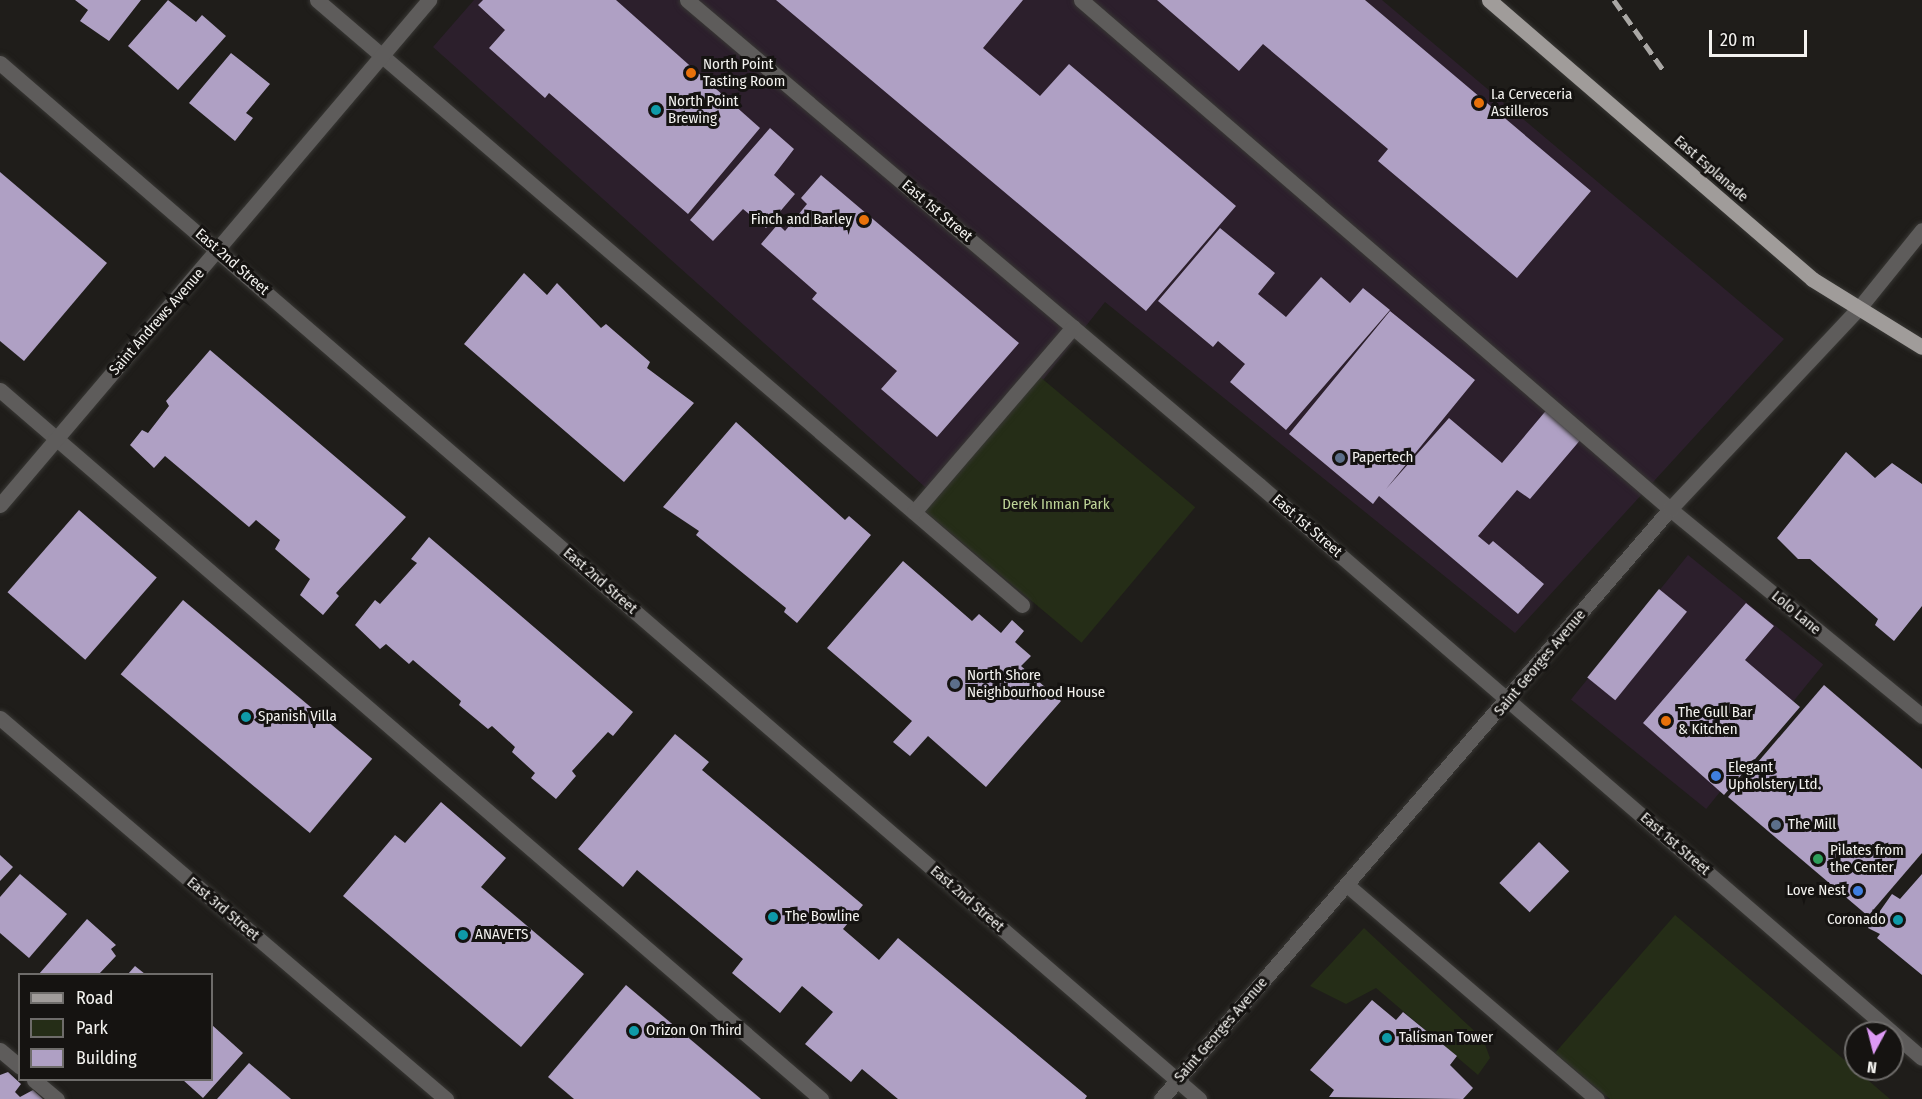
<!DOCTYPE html>
<style>
body{margin:0}
#map{position:relative;width:1922px;height:1099px;overflow:hidden;background:#1f1d1a;font-family:"Fira Sans Condensed",sans-serif}
div>[style]{position:absolute}
[style*='--x']{left:calc(var(--x)*1px);top:calc(var(--y)*1px);width:calc(var(--w)*1px);rotate:calc(var(--a)*1deg)}
.commercial>*{inset:0;background:#2c1f2c;transform-origin:0 0}
.green>*{inset:0;background:#252d17;transform-origin:0 0}
.building>*{inset:0;background:#afa0c4;transform-origin:0 0}
.roads{filter:drop-shadow(0 0 2px #383734) drop-shadow(0 0 2px #383734)}
.minor>*{height:15px;margin:-7.5px;padding:0 7.5px;transform-origin:7.5px;border-radius:7.5px;background:#5e5c5b}
.major>*{height:15px;margin:-7.5px;padding:0 7.5px;transform-origin:7.5px;border-radius:7.5px;background:#a09c9a}
.rail>*{height:4.5px;margin-top:-2.25px;transform-origin:0;background:repeating-linear-gradient(90deg,#aaa8a5 0 12px,transparent 0 18px)}
.dots>*{width:16px;height:16px;translate:-50% -50%;box-sizing:border-box;border:3px solid #151311;border-radius:50%}
span{translate:-50% -50%;white-space:nowrap;text-align:center;line-height:1.15;-webkit-text-stroke:6px #151311;paint-order:stroke}
.poi-label{font-size:15px;color:#f3f2ef}
.left{translate:0 -50%;text-align:left}
.right{translate:-100% -50%;text-align:right}
.street-label{font-size:15px;color:#f3f2ef}
.park-label{font-size:15px;color:#bdd497}
.legend{position:absolute;left:18px;top:973px;width:195px;height:108px;box-sizing:border-box;background:#151311;border:2px solid #6e6c6a;margin:0;padding:8px 10px;list-style:none;font-size:18px;color:#f3f2ef}
.legend li{display:flex;align-items:center;gap:12px;height:30px}
.legend b{width:30px;border:2px solid #6e6c6a}
.north{position:absolute;left:1844px;top:1021px;width:60px;height:60px;box-sizing:border-box;background:#151311;border:2px solid #6e6c6a;border-radius:50%;rotate:187deg;font-size:16px;font-weight:700;line-height:24px;text-align:center;color:#f3f2ef}
.north::after{content:'';display:block;margin:auto;width:21px;height:27px;background:#dc99f4;clip-path:polygon(50% 0,100% 100%,50% 72%,0 100%)}
.scale{position:absolute;left:1709px;top:30px;width:98px;height:27px;box-sizing:border-box;border:3px solid #f3f2ef;border-top:0;padding-left:8px;font-size:18px;line-height:21px;white-space:nowrap;color:#f3f2ef;-webkit-text-stroke:4px #151311;paint-order:stroke}
</style>
<div id="map">
<div class="commercial">
<div style="clip-path:polygon(474px 0,1382px 0,1784px 339px,1515px 633px,1105px 302px,944px 504px,433px 47px)"></div>
<div style="left:1688px;top:555px;width:174px;height:186px;rotate:39deg"></div>
</div>
<div class="green">
<div style="left:1039px;top:376px;width:204px;height:177px;rotate:40deg"></div>
<div style="clip-path:polygon(1675px 915px,1890px 1099px,1610px 1099px,1555px 1053px)"></div>
<div style="clip-path:polygon(1364px 928px,1483px 1039px,1490px 1058px,1478px 1075px,1376px 988px,1346px 1004px,1310px 986px)"></div>
</div>
<div class="building">
<div style="clip-path:polygon(75px 0,141px 0,109px 41px,80px 21px,88px 10px)"></div>
<div style="clip-path:polygon(168px 0,196px 22px,202px 15px,226px 36px,178px 90px,128px 46px)"></div>
<div style="clip-path:polygon(483px 0,616px 0,760px 128px,688px 214px,549px 93px,545px 98px,489px 48px,505px 30px,478px 5px)"></div>
<div style="clip-path:polygon(776px 0,1023px 0,983px 48px,1040px 96px,1069px 64px,1236px 206px,1146px 311px)"></div>
<div style="clip-path:polygon(1157px 0,1365px 0,1591px 191px,1517px 278px,1378px 161px,1388px 149px,1263px 44px,1239px 71px)"></div>
<div style="clip-path:polygon(231px 53px,270px 84px,246px 113px,253px 118px,235px 141px,189px 103px)"></div>
<div style="clip-path:polygon(770px 128px,794px 149px,774px 175px,795px 194px,766px 228px,743px 209px,713px 241px,690px 220px)"></div>
<div style="clip-path:polygon(0 172px,107px 263px,24px 361px,0 341px)"></div>
<div style="clip-path:polygon(821px 175px,1019px 343px,937px 437px,881px 389px,897px 371px,812px 299px,817px 293px,761px 244px,778px 224px,785px 231px,807px 204px,801px 198px)"></div>
<div style="clip-path:polygon(1220px 228px,1275px 273px,1258px 294px,1286px 317px,1321px 277px,1350px 303px,1363px 288px,1390px 310px,1286px 430px,1230px 382px,1245px 364px,1218px 341px,1213px 347px,1158px 301px)"></div>
<div style="clip-path:polygon(524px 273px,547px 295px,557px 283px,601px 328px,606px 324px,650px 362px,647px 368px,694px 403px,624px 482px,464px 344px)"></div>
<div style="clip-path:polygon(1390px 311px,1475px 380px,1386px 489px,1449px 418px,1502px 463px,1549px 407px,1582px 438px,1530px 499px,1517px 490px,1478px 536px,1489px 545px,1493px 541px,1544px 584px,1518px 614px,1379px 496px,1373px 504px,1289px 434px)"></div>
<div style="clip-path:polygon(210px 350px,406px 517px,336px 593px,339px 596px,323px 615px,300px 595px,310px 579px,275px 549px,280px 540px,256px 520px,249px 527px,165px 456px,154px 468px,130px 445px,142px 430px,148px 433px,169px 406px,166px 401px)"></div>
<div style="clip-path:polygon(736px 422px,845px 520px,849px 516px,871px 535px,797px 623px,784px 612px,786px 608px,696px 535px,699px 531px,663px 507px)"></div>
<div style="clip-path:polygon(1846px 452px,1875px 478px,1892px 463px,1922px 484px,1922px 606px,1894px 641px,1875px 625px,1878px 619px,1810px 559px,1798px 559px,1777px 538px)"></div>
<div style="left:79px;top:510px;width:103px;height:109px;rotate:41deg"></div>
<div style="clip-path:polygon(429px 537px,633px 712px,613px 736px,608px 732px,572px 771px,576px 776px,556px 799px,531px 778px,535px 773px,512px 752px,515px 747px,492px 726px,488px 729px,459px 705px,461px 701px,413px 660px,409px 664px,386px 644px,380px 649px,355px 625px,375px 600px,380px 604px,417px 563px,411px 559px)"></div>
<div style="clip-path:polygon(903px 561px,972px 621px,979px 614px,1001px 633px,1012px 620px,1024px 631px,1015px 642px,1031px 656px,1021px 666px,1061px 701px,986px 787px,928px 736px,910px 756px,893px 742px,912px 721px,827px 648px)"></div>
<div style="left:1659px;top:589px;width:36px;height:114px;rotate:39deg"></div>
<div style="left:183px;top:600px;width:247px;height:97px;rotate:40deg"></div>
<div style="clip-path:polygon(1746px 603px,1774px 626px,1745px 660px,1800px 707px,1724px 795px,1643px 723px)"></div>
<div style="clip-path:polygon(1824px 685px,1922px 769px,1922px 853px,1868px 916px,1728px 797px)"></div>
<div style="clip-path:polygon(675px 734px,709px 762px,702px 770px,863px 905px,843px 929px,879px 960px,898px 938px,1087px 1096px,1085px 1099px,898px 1099px,862px 1069px,851px 1082px,805px 1044px,833px 1012px,802px 986px,780px 1013px,732px 973px,743px 959px,637px 870px,623px 887px,578px 849px)"></div>
<div style="clip-path:polygon(441px 802px,506px 858px,481px 887px,584px 974px,521px 1047px,343px 896px,395px 835px,405px 843px)"></div>
<div style="left:1539px;top:842px;width:42px;height:57px;rotate:44deg"></div>
<div style="clip-path:polygon(0 855px,13px 867px,0 881px)"></div>
<div style="clip-path:polygon(20px 874px,67px 914px,29px 958px,0 933px,0 897px)"></div>
<div style="clip-path:polygon(1922px 874px,1922px 975px,1877px 938px,1880px 934px,1868px 928px,1892px 894px,1900px 899px)"></div>
<div style="clip-path:polygon(87px 919px,116px 945px,111px 949px,116px 956px,99px 974px,39px 974px)"></div>
<div style="clip-path:polygon(135px 966px,145px 974px,128px 974px)"></div>
<div style="clip-path:polygon(626px 985px,761px 1099px,574px 1099px,548px 1077px)"></div>
<div style="clip-path:polygon(1372px 1000px,1396px 1020px,1403px 1012px,1457px 1056px,1450px 1065px,1473px 1088px,1463px 1099px,1329px 1097px,1334px 1090px,1310px 1070px)"></div>
<div style="clip-path:polygon(212px 1025px,243px 1053px,203px 1098px,183px 1080px,212px 1080px)"></div>
<div style="clip-path:polygon(249px 1063px,291px 1099px,217px 1099px)"></div>
<div style="clip-path:polygon(8px 1072px,21px 1084px,15px 1092px,20px 1097px,33px 1090px,43px 1099px,0 1099px,0 1075px)"></div>
</div>
<div class="roads">
<div class="minor">
<div style="--x:317;--y:0;--w:929;--a:40.63"></div>
<div style="--x:687;--y:0;--w:750;--a:40.29"></div>
<div style="--x:1259;--y:485;--w:876;--a:40.84"></div>
<div style="--x:1081;--y:0;--w:778;--a:40.83"></div>
<div style="--x:1670;--y:509;--w:326;--a:39.4"></div>
<div style="--x:0;--y:63;--w:1585;--a:40.83"></div>
<div style="--x:0;--y:390;--w:1085;--a:40.81"></div>
<div style="--x:0;--y:505;--w:663;--a:-49.65"></div>
<div style="--x:914;--y:512;--w:244;--a:-49.3"></div>
<div style="--x:0;--y:718;--w:587;--a:40.51"></div>
<div style="--x:1347;--y:885;--w:329;--a:40.6"></div>
<div style="--x:0;--y:1050;--w:26;--a:40"></div>
<div style="--x:34;--y:1080;--w:30;--a:40"></div>
<div style="--x:1161;--y:1099;--w:779;--a:-49.22"></div>
<div style="--x:1670;--y:509;--w:276;--a:-46.8"></div>
<div style="--x:1859;--y:308;--w:100;--a:-51.1"></div>
</div>
<div class="major">
<div style="--x:1489;--y:0;--w:427;--a:40.8"></div>
<div style="--x:1812;--y:279;--w:129;--a:31.7"></div>
</div>
</div>
<div class="rail">
<div style="--x:1614;--y:0;--w:87;--a:54.8"></div>
</div>
<div class="dots">
<div style="left:691px;top:73px;background:#e8710a"></div>
<div style="left:1479px;top:103px;background:#e8710a"></div>
<div style="left:656px;top:110px;background:#0f9aa8"></div>
<div style="left:864px;top:220px;background:#e8710a"></div>
<div style="left:1340px;top:458px;background:#5c6f8a"></div>
<div style="left:955px;top:684px;background:#5c6f8a"></div>
<div style="left:246px;top:717px;background:#0f9aa8"></div>
<div style="left:1666px;top:721px;background:#e8710a"></div>
<div style="left:1716px;top:776px;background:#3f7fe0"></div>
<div style="left:1776px;top:825px;background:#5c6f8a"></div>
<div style="left:1818px;top:859px;background:#2e9e5b"></div>
<div style="left:1858px;top:891px;background:#3f7fe0"></div>
<div style="left:773px;top:917px;background:#0f9aa8"></div>
<div style="left:1898px;top:920px;background:#0f9aa8"></div>
<div style="left:463px;top:935px;background:#0f9aa8"></div>
<div style="left:634px;top:1031px;background:#0f9aa8"></div>
<div style="left:1387px;top:1038px;background:#0f9aa8"></div>
</div>
<div class="poi-label">
<span class="left" style="left:703px;top:73px">North Point<br>Tasting Room</span>
<span class="left" style="left:1491px;top:103px">La Cerveceria<br>Astilleros</span>
<span class="left" style="left:668px;top:110px">North Point<br>Brewing</span>
<span class="right" style="left:852px;top:220px">Finch and Barley</span>
<span class="left" style="left:1352px;top:458px">Papertech</span>
<span class="left" style="left:967px;top:684px">North Shore<br>Neighbourhood House</span>
<span class="left" style="left:1678px;top:721px">The Gull Bar<br>&amp; Kitchen</span>
<span class="left" style="left:258px;top:717px">Spanish Villa</span>
<span class="left" style="left:1728px;top:776px">Elegant<br>Upholstery Ltd.</span>
<span class="left" style="left:1788px;top:825px">The Mill</span>
<span class="left" style="left:1830px;top:859px">Pilates from<br>the Center</span>
<span class="right" style="left:1846px;top:891px">Love Nest</span>
<span class="left" style="left:785px;top:917px">The Bowline</span>
<span class="right" style="left:1886px;top:920px">Coronado</span>
<span class="left" style="left:475px;top:935px">ANAVETS</span>
<span class="left" style="left:646px;top:1031px">Orizon On Third</span>
<span class="left" style="left:1399px;top:1038px">Talisman Tower</span>
</div>
<div class="street-label">
<span style="left:1711px;top:169px;rotate:41deg">East Esplanade</span>
<span style="left:937px;top:211px;rotate:40deg">East 1st Street</span>
<span style="left:232px;top:262px;rotate:41deg">East 2nd Street</span>
<span style="left:157px;top:322px;rotate:-49deg">Saint Andrews Avenue</span>
<span style="left:1307px;top:526px;rotate:41deg">East 1st Street</span>
<span style="left:600px;top:581px;rotate:41deg">East 2nd Street</span>
<span style="left:1796px;top:613px;rotate:40deg">Lolo Lane</span>
<span style="left:1540px;top:663px;rotate:-50deg">Saint Georges Avenue</span>
<span style="left:1675px;top:844px;rotate:41deg">East 1st Street</span>
<span style="left:967px;top:899px;rotate:41deg">East 2nd Street</span>
<span style="left:223px;top:909px;rotate:40deg">East 3rd Street</span>
<span style="left:1221px;top:1030px;rotate:-49deg">Saint Georges Avenue</span>
</div>
<div class="park-label">
<span style="left:1056px;top:505px">Derek Inman Park</span>
</div>
<ul class="legend">
<li><b style="height:8px;background:#a09c9a"></b>Road</li>
<li><b style="height:16px;background:#252d17"></b>Park</li>
<li><b style="height:16px;background:#afa0c4"></b>Building</li>
</ul>
<div class="north">N</div>
<div class="scale">20 m</div>
</div>
